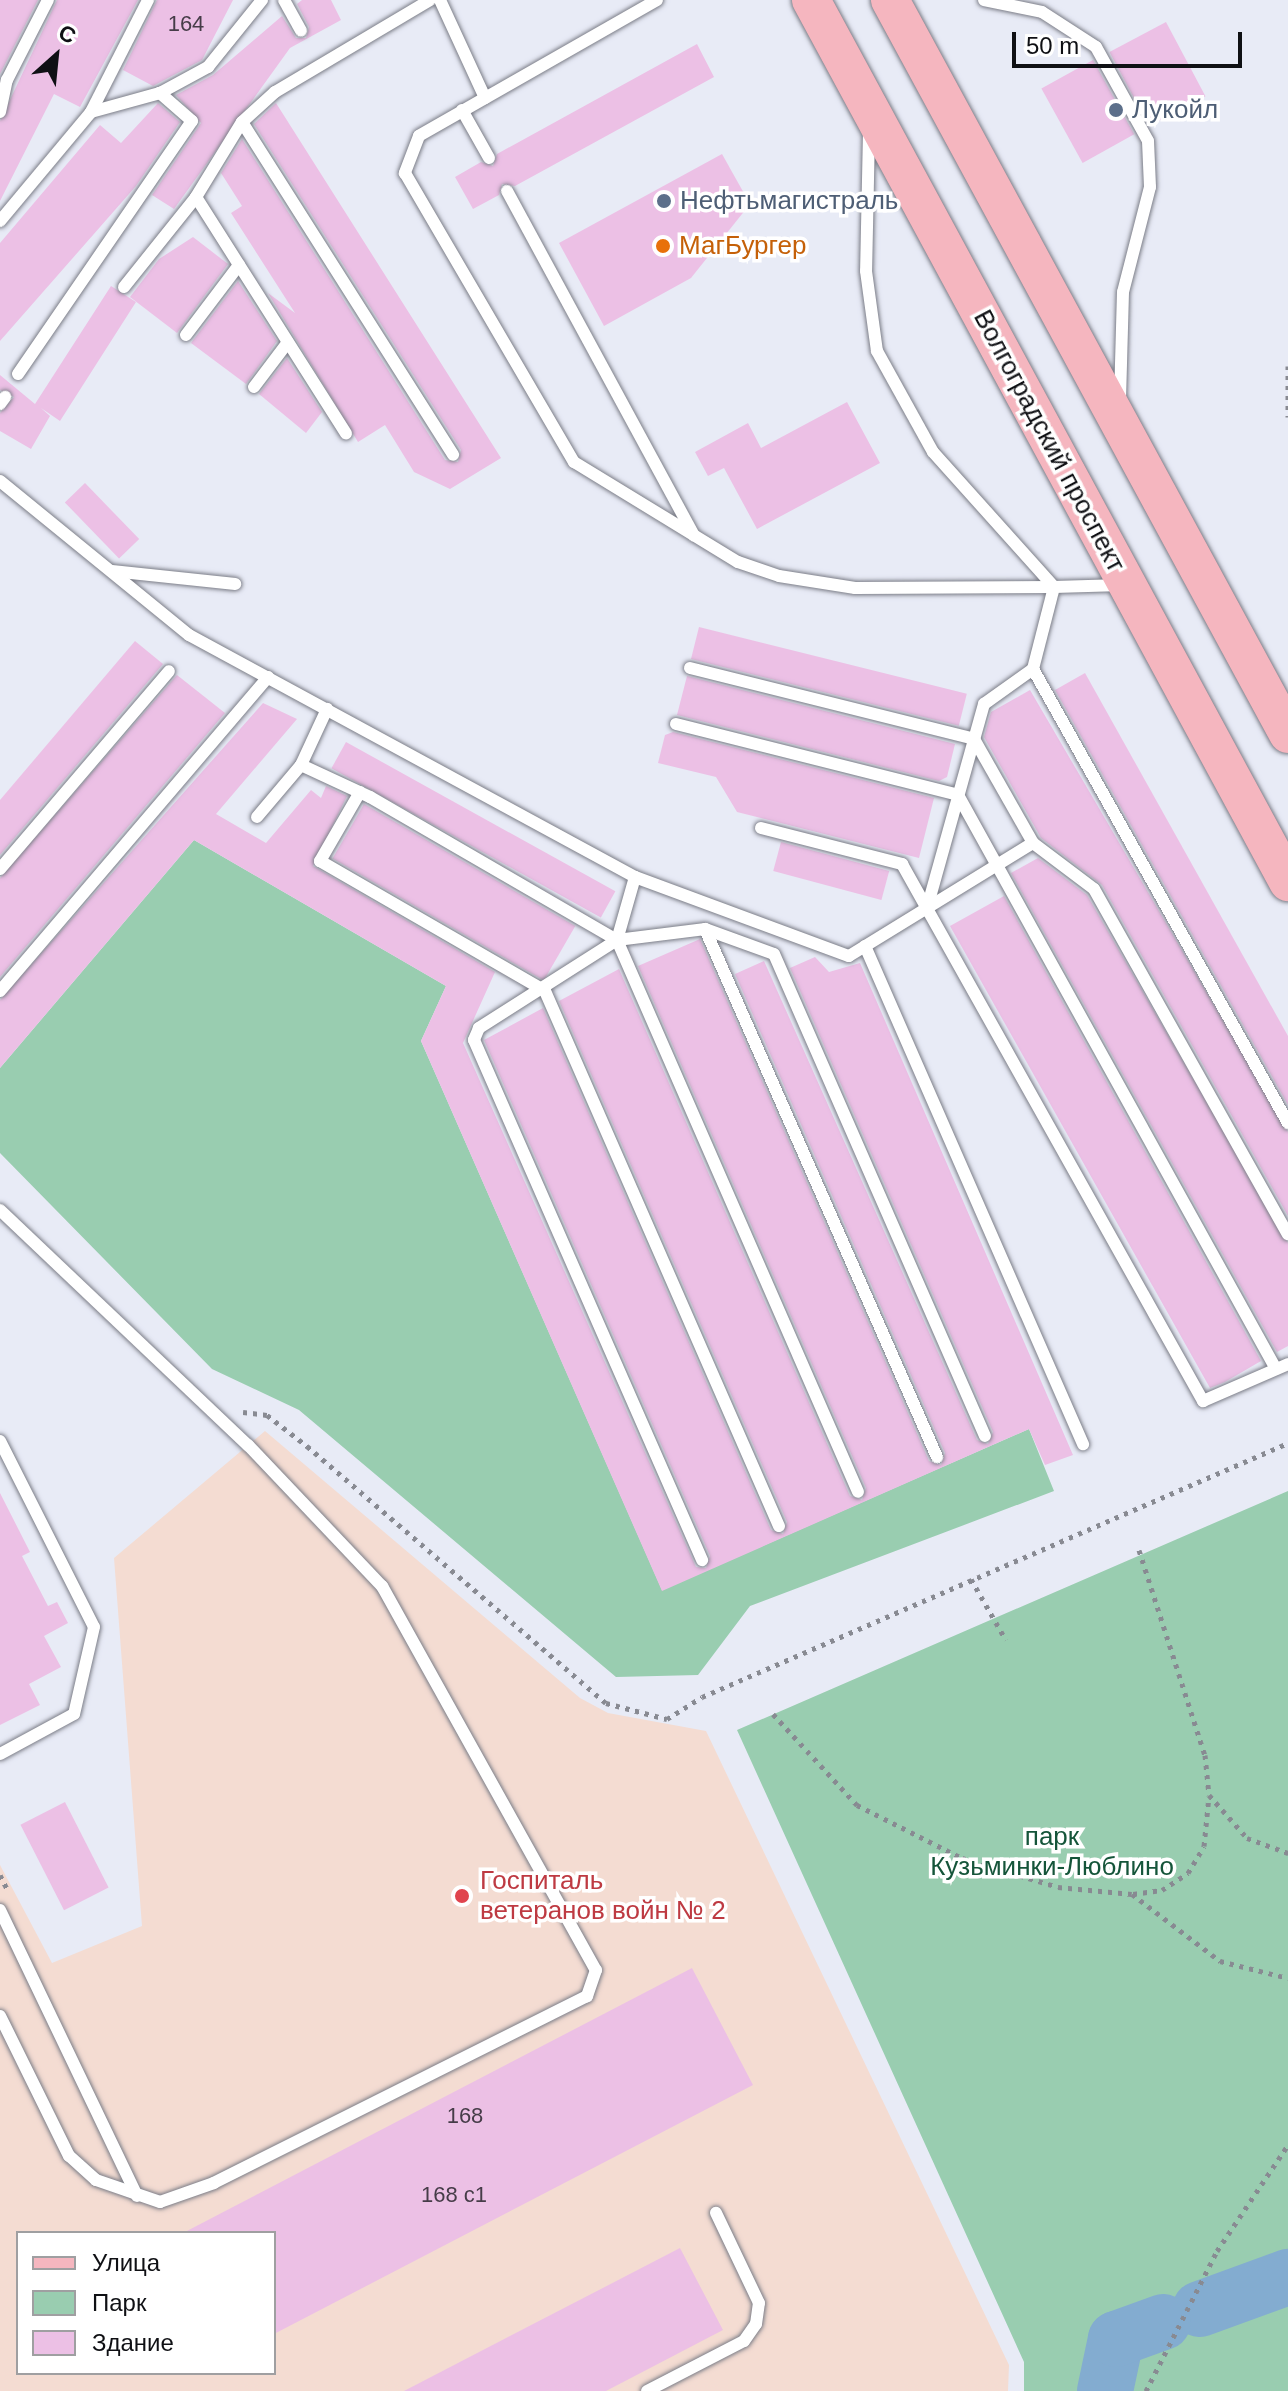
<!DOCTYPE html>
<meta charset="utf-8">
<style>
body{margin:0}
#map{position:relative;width:1288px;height:2391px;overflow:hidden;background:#e8ebf6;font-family:Helvetica,sans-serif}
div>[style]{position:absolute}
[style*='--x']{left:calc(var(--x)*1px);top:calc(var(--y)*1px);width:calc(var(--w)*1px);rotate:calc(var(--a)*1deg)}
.medical>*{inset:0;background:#f4dcd2}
.green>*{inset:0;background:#99cdb0}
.river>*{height:56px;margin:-28px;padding:0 28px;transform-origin:28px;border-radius:28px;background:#83acd0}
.building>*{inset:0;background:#ecc0e5;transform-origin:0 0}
.path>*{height:5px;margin-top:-2.5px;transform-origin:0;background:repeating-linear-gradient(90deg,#888a92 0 4px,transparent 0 10px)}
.roads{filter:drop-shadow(0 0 2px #7b7d87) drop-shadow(0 0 2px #7b7d87)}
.lane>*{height:12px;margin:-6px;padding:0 6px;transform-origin:6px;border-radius:6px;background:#fff}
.primary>*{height:38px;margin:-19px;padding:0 19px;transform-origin:19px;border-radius:19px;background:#f5b6bf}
.dots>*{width:22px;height:22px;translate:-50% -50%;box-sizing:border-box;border:4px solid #fff;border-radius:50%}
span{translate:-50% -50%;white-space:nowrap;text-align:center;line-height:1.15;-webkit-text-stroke:7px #fff;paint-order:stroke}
.number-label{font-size:22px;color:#463c48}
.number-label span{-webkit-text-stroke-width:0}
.service-label{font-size:26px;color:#4e5e75}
.left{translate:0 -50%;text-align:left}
.food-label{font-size:26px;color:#c56008}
.street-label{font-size:26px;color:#0f1014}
.park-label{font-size:26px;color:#15553a}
.health-label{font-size:26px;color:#be3a42}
.legend{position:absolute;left:16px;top:2231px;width:260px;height:144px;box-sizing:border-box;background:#fff;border:2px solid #9f9fa1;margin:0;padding:10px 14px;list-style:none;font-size:24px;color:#0f1014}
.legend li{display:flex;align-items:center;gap:16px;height:40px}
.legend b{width:40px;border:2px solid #9f9fa1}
.north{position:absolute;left:16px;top:16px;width:80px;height:80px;-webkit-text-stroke:6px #fff;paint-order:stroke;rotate:27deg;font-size:22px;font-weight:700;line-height:32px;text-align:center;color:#0f1014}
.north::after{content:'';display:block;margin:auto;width:28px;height:36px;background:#0f1014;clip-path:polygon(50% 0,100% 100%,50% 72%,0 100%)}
.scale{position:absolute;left:1012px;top:32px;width:230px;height:36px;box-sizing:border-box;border:4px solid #0f1014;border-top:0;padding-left:10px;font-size:24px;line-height:28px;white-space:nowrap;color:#0f1014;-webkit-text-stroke:6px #fff;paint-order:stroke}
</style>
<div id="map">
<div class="medical">
<div style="clip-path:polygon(evenodd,265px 1431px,580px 1698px,608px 1713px,706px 1731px,1009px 2365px,1008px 2391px,0 2391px,0 1865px,52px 1963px,142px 1926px,114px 1558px,265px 1431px,18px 2233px,274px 2233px,274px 2373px,18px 2373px,18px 2233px)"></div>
</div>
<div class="green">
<div style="clip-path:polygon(194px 840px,446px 986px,421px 1041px,662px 1590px,1029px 1429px,1054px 1491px,750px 1606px,698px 1675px,616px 1677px,299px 1410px,212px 1369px,0 1153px,0 1068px)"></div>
<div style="clip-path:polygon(1288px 1491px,1288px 2391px,1024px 2391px,1024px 2362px,737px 1730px)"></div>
</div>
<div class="river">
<div style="--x:1200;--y:2309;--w:94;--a:-20"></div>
<div style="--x:1105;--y:2391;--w:53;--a:-78.1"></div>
<div style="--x:1116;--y:2339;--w:50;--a:-19.9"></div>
</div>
<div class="building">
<div style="clip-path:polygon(0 0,38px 0,0 74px)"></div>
<div style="clip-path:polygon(57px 0,138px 0,80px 107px,54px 94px,0 201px,0 121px)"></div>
<div style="clip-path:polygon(157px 0,233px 0,202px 60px,153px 86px,123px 70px)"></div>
<div style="clip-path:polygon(302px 0,331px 0,341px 20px,290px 48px,174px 209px,152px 195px,201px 123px,176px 95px,213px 75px,282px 16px,296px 38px,306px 38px,309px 27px,297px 4px)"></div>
<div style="left:1166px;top:22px;width:84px;height:64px;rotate:62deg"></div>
<div style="clip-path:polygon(697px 44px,714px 77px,515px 186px,502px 184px,499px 195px,473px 209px,455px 177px,481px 162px,493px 166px,497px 154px)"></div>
<div style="left:1093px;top:60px;width:85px;height:59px;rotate:61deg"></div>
<div style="clip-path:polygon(158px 103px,180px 122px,136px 186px,0 341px,0 243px,100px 125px,121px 143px)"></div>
<div style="clip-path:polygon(276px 103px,501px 458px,450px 489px,414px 472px,385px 425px,358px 442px,268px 293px,295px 313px,231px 213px,242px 206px,221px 173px,242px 139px,445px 460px,458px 462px,461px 450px,254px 124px)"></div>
<div style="clip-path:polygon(722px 154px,750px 204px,691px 278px,604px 326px,559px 243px)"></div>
<div style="clip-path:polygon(193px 237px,228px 264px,177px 333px,130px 297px,159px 259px)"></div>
<div style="clip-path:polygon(238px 281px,277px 341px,246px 384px,191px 343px)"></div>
<div style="clip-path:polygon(111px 286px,136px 302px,60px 421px,41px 408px,50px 416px,31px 449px,0 431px,0 413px,14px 397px,0 390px,0 375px,35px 404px)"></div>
<div style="clip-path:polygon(287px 358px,322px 412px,306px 433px,259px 394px)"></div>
<div style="clip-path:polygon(847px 402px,880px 463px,757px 529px,724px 468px,708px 476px,695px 452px,748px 423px,761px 448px)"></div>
<div style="left:85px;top:483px;width:78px;height:28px;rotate:46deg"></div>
<div style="left:699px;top:627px;width:276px;height:33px;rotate:14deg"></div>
<div style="clip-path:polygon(135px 641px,163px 664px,0 855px,0 800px)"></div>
<div style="clip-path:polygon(1085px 673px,1288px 1036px,1288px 1105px,1055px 690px)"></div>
<div style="clip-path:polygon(177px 675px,225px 713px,0 977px,0 878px)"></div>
<div style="clip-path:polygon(687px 676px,955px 744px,947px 777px,939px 781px,677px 715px)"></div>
<div style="clip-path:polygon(1030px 690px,1288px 1132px,1288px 1216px,1102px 885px,1041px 838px,984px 737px,991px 712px)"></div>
<div style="clip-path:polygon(263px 703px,297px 719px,216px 814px,266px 843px,311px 790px,321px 798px,326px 786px,347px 796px,313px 866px,495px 972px,463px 1043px,696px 1567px,706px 1568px,710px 1556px,484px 1040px,543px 1008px,771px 1530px,783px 1534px,787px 1522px,559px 1001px,619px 969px,850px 1496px,862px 1500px,866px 1488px,638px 966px,700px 939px,929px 1461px,941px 1465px,945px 1453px,735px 974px,764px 961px,977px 1440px,988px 1444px,993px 1432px,790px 968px,815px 957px,829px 972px,860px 963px,1073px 1455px,1045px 1465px,1029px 1429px,662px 1591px,421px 1041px,446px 986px,194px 840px,0 1068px,0 1000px)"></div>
<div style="clip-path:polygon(673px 732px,934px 798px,919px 858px,737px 812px,716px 777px,658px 763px,665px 735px)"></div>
<div style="left:346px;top:742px;width:308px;height:30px;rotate:29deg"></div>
<div style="left:364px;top:804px;width:244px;height:63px;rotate:30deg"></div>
<div style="left:781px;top:842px;width:112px;height:30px;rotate:15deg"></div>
<div style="clip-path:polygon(1038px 858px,1087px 895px,1288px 1243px,1288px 1346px,1277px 1352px,1011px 873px)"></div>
<div style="clip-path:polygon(1004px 896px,1261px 1361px,1225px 1382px,1210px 1388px,950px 926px)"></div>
<div style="clip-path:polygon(0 1493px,30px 1552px,22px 1556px,48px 1606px,57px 1602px,68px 1623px,44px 1636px,61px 1667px,29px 1684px,40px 1705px,0 1725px)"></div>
<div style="left:65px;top:1802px;width:96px;height:50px;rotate:63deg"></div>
<div style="clip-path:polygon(692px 1968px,753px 2085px,274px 2334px,274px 2233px,183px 2233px)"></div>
<div style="clip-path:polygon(680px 2248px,723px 2330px,606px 2391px,404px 2391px)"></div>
</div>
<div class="path">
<div style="--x:1288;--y:366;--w:51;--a:90"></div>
<div style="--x:243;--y:1412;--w:24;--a:7"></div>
<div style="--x:267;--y:1415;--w:51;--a:37.8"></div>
<div style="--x:307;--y:1446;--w:394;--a:40.7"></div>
<div style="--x:606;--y:1703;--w:63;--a:14.7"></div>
<div style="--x:667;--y:1719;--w:41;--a:-32.2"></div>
<div style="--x:702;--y:1697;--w:639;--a:-23.43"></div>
<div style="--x:1139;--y:1550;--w:215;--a:72.2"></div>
<div style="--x:1205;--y:1755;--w:40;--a:84.3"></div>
<div style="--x:1209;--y:1795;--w:57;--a:48.5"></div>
<div style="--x:1247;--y:1838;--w:44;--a:20.1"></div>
<div style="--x:971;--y:1579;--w:70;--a:60.2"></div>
<div style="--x:773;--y:1714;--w:124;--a:47.3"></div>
<div style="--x:857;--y:1805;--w:118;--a:26.8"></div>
<div style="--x:962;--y:1858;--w:100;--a:16.8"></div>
<div style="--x:1058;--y:1887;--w:74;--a:5.4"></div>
<div style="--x:1132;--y:1894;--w:111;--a:37.3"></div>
<div style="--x:1220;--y:1961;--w:70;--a:14"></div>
<div style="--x:0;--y:1875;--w:18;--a:63"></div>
<div style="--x:1133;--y:1894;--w:29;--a:-8"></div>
<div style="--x:1162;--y:1890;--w:31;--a:-33"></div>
<div style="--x:1188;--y:1873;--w:31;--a:-59"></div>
<div style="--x:1204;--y:1846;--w:50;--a:-84.3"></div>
<div style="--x:1146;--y:2391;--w:157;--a:-63.1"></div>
<div style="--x:1217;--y:2251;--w:128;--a:-56.2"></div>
</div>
<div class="roads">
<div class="lane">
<div style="--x:284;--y:0;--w:35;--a:61"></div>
<div style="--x:440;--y:0;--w:108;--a:65.3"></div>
<div style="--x:657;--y:0;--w:274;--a:150.3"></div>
<div style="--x:419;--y:136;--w:40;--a:111"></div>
<div style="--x:405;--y:173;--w:335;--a:59.7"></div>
<div style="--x:574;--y:462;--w:192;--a:31.4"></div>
<div style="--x:738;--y:562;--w:43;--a:18.9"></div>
<div style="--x:779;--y:576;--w:77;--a:9"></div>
<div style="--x:855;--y:588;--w:199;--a:-0.3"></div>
<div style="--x:984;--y:0;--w:59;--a:11.7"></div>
<div style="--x:1042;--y:12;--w:64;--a:32.9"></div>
<div style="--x:1096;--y:47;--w:107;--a:61"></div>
<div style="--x:1148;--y:141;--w:46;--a:87.5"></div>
<div style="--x:1150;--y:187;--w:108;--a:104.4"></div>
<div style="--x:1123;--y:292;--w:106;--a:91.6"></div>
<div style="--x:462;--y:110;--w:55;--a:60.6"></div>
<div style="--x:0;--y:112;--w:33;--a:-78"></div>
<div style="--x:7;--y:80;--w:90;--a:-62.9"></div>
<div style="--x:91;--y:112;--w:72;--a:-15.4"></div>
<div style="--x:160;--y:93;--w:55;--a:-28.4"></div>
<div style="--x:208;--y:67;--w:86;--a:-51.1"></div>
<div style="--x:242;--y:122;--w:394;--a:57.6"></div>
<div style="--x:869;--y:132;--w:139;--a:91.2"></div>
<div style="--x:866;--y:271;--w:81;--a:82.2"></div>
<div style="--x:877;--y:351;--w:115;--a:61"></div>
<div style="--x:933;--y:452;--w:181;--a:48.1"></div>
<div style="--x:507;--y:191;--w:392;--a:61.5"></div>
<div style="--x:196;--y:197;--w:280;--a:57.6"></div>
<div style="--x:0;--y:221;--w:142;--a:-50.1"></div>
<div style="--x:91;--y:112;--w:126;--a:-63"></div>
<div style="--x:124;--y:287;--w:115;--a:-51.3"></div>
<div style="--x:196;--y:197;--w:88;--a:-58.5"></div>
<div style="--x:242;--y:122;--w:45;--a:-42.3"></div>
<div style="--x:275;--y:92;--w:180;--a:-30.7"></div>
<div style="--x:186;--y:335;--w:88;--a:-52.9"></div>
<div style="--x:18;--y:374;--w:307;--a:-55.5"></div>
<div style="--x:192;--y:121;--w:43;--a:-138.8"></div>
<div style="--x:254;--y:387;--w:56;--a:-52.9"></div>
<div style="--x:0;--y:404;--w:9;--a:-54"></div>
<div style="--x:0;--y:481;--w:244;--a:39.2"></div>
<div style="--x:189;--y:635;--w:507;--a:28.48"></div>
<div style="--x:635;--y:877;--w:228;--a:20.3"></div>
<div style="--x:849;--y:956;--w:216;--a:-31.6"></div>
<div style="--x:112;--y:571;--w:124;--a:6"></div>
<div style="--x:1122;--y:585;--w:68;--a:178.3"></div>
<div style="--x:1054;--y:587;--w:85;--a:104.4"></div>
<div style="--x:1033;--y:669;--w:521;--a:60.68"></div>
<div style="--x:690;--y:668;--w:293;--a:14"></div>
<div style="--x:974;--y:739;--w:120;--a:60.4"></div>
<div style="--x:1033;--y:843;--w:76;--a:37"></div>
<div style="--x:1094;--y:889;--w:396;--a:60.7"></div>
<div style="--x:676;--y:724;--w:291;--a:14.1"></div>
<div style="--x:958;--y:795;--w:656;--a:61.01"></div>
<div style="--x:301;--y:765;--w:76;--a:24.9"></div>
<div style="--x:370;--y:797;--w:285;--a:30.1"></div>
<div style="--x:617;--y:940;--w:602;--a:66.41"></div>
<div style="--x:360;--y:792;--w:80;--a:120.1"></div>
<div style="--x:320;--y:861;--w:260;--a:30"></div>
<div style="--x:545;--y:991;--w:584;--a:66.38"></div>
<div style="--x:257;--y:817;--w:68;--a:-49.8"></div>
<div style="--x:301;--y:765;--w:62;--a:-65.1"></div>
<div style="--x:761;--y:828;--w:146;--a:14.3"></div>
<div style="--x:902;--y:864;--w:616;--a:60.73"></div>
<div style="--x:1203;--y:1401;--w:93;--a:-23.5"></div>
<div style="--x:0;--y:869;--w:260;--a:-49.5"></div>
<div style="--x:635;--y:877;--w:66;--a:105.9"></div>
<div style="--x:617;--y:940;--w:164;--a:147.5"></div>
<div style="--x:479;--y:1028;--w:13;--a:113"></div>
<div style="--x:474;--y:1040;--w:568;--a:66.32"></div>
<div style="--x:927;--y:908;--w:212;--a:-74.4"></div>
<div style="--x:984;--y:704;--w:60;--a:-35.5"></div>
<div style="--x:705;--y:929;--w:577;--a:66.28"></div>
<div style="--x:617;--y:940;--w:89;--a:-7.1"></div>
<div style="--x:705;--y:929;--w:73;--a:19.9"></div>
<div style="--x:774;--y:954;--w:526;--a:66.36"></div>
<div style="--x:865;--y:946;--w:544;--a:66.36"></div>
<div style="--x:0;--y:991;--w:413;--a:-49.5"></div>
<div style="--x:0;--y:1210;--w:342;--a:43.5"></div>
<div style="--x:248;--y:1445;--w:195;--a:46.5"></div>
<div style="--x:382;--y:1586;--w:440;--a:60.9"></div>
<div style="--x:596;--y:1970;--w:28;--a:109"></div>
<div style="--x:587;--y:1996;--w:417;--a:153.4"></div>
<div style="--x:214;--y:2183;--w:57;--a:160.6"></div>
<div style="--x:160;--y:2202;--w:68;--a:-161"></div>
<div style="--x:96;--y:2180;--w:36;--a:-138"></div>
<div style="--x:69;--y:2156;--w:156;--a:-116.2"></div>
<div style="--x:0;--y:1441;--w:208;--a:63.2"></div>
<div style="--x:94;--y:1627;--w:89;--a:102.9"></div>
<div style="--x:74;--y:1714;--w:84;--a:151.6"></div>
<div style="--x:0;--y:1910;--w:317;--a:64.4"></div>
<div style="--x:647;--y:2391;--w:109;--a:-27.3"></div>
<div style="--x:744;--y:2341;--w:21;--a:-55"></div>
<div style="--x:756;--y:2324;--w:21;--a:-82"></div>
<div style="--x:759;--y:2303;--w:100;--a:-115.5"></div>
</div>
<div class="primary">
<div style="--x:811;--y:0;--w:1003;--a:61.59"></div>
<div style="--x:890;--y:0;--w:835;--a:61.53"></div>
</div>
</div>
<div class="dots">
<div style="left:1116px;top:110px;background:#5c6f8a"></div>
<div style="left:664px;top:201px;background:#5c6f8a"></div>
<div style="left:663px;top:246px;background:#e8710a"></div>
<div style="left:462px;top:1896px;background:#e0444e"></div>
</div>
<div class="number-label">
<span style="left:186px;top:24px">164</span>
<span style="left:465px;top:2116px">168</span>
<span style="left:454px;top:2195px">168 с1</span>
</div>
<div class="service-label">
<span class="left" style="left:1132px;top:110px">Лукойл</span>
<span class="left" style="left:680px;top:201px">Нефтьмагистраль</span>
</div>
<div class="food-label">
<span class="left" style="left:679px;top:246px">МагБургер</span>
</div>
<div class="street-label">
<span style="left:1049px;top:441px;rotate:62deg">Волгоградский проспект</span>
</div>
<div class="park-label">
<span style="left:1052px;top:1852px">парк<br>Кузьминки-Люблино</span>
</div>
<div class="health-label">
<span class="left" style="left:480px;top:1896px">Госпиталь<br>ветеранов войн № 2</span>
</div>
<ul class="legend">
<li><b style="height:10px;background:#f5b6bf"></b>Улица</li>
<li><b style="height:22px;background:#99cdb0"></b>Парк</li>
<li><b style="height:22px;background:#ecc0e5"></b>Здание</li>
</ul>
<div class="north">С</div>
<div class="scale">50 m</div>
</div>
